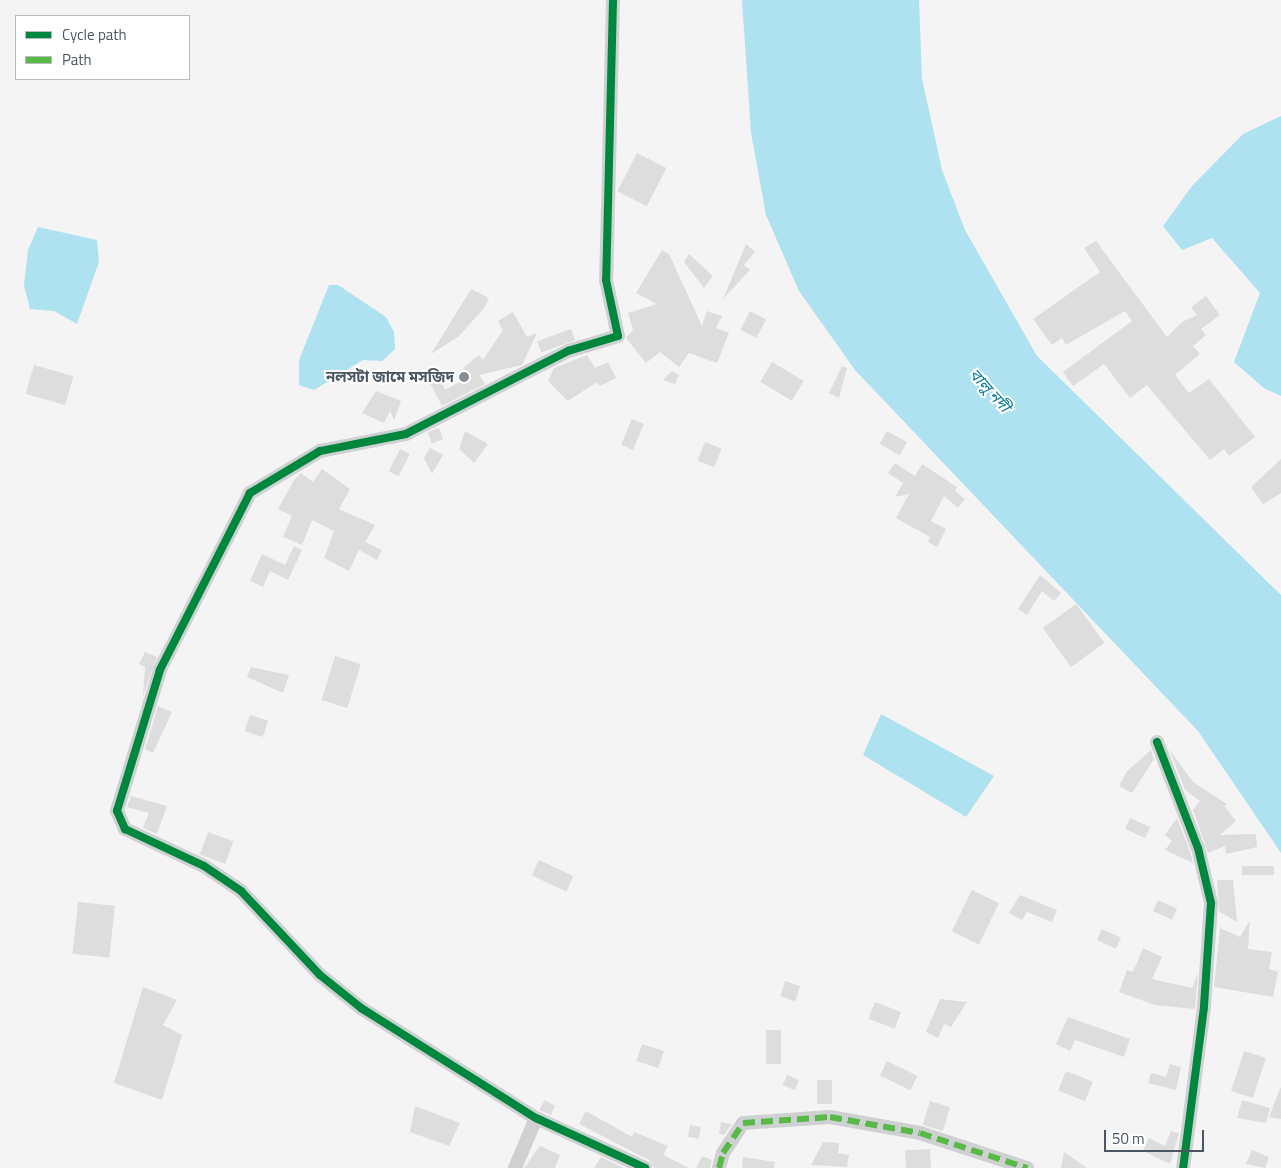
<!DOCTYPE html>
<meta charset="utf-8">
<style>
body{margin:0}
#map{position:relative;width:1281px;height:1168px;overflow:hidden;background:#f4f4f4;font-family:"Titillium Web","Noto Sans Bengali",sans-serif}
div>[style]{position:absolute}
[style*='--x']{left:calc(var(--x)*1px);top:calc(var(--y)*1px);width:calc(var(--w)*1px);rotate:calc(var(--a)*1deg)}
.water>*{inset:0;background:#aee2f0}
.building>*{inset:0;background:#ddddde;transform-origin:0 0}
.street>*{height:14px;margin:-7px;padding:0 7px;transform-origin:7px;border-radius:7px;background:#ced0d2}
.quiet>*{height:6px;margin-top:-3px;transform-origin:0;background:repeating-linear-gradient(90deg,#58b947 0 12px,transparent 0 18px)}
.cycleway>*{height:8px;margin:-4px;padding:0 4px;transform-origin:4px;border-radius:4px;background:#00873e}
.dots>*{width:14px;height:14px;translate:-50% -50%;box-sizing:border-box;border:2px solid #fff;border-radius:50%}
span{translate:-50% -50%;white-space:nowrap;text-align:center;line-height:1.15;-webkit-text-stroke:4px #fff;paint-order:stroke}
.poi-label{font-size:15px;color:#4a5661;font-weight:700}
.right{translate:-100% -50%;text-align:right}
.water-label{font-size:16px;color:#0c7c9b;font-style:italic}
.legend{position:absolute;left:15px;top:15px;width:175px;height:65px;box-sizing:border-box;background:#fff;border:1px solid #b7bbc0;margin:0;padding:6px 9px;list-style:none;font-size:15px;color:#4a5661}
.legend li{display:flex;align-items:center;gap:10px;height:25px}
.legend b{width:25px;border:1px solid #b7bbc0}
.scale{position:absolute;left:1104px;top:1130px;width:100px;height:22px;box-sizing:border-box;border:2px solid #4a5661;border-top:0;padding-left:6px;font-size:15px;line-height:18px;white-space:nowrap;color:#4a5661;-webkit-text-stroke:4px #fff;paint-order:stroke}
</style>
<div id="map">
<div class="water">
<div style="clip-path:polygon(742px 0,919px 0,922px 79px,942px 170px,965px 230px,1037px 356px,1281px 595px,1281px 853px,1198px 731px,855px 370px,799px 291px,766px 215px,751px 133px)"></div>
<div style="clip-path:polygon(1281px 116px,1281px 396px,1264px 388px,1234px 362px,1260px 293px,1212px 238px,1182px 250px,1163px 226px,1192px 186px,1243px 134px)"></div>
<div style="clip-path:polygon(38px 227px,97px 240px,99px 262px,77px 324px,54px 311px,30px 309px,24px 286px,28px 250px)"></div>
<div style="clip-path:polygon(329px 285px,338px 285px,386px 317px,394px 332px,395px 349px,382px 361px,363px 360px,314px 390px,299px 385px,299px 360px)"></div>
<div style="clip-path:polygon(881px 714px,994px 776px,966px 817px,863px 755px)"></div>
</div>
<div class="building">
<div style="left:637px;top:153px;width:33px;height:43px;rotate:27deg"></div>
<div style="clip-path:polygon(1096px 241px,1167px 337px,1182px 322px,1197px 315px,1191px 307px,1206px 296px,1220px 315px,1201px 329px,1206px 335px,1193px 346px,1200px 354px,1175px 375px,1189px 393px,1209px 379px,1255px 437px,1229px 456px,1224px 449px,1210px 460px,1147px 385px,1130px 398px,1104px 364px,1073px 386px,1063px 372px,1132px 321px,1125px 311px,1066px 345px,1062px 338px,1052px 345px,1033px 319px,1100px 272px,1084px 248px)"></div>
<div style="clip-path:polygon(746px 244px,755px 252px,744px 265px,750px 270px,723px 299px)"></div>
<div style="clip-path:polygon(662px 250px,669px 254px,702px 326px,707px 311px,722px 316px,716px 328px,729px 333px,717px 363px,689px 353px,679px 367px,660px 352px,646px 363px,626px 338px,633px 330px,628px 313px,657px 304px,636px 293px)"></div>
<div style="clip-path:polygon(689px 254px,713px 276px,704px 288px,684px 262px)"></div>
<div style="clip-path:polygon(471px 289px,489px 298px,485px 307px,459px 336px,431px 354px)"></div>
<div style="left:750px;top:311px;width:18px;height:21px;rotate:27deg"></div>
<div style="clip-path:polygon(513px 312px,527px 337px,537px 333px,522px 365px,479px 375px,485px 384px,442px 406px,430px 383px,441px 379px,445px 390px,472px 375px,463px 368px,479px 355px,483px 360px,503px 330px,498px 321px)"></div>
<div style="left:571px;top:329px;width:12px;height:36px;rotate:70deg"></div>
<div style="clip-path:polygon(587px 355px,595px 368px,608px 362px,616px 378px,600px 386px,597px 382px,568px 401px,548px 381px,554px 368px)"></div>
<div style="left:772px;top:362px;width:37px;height:23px;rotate:31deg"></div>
<div style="left:34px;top:365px;width:41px;height:30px;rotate:16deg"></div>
<div style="clip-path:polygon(842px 366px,847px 368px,839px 398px,829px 393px)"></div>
<div style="clip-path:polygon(672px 371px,679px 375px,675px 384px,663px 380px)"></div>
<div style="clip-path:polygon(376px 391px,401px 401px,394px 420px,390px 411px,384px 423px,362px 413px)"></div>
<div style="left:632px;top:419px;width:13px;height:28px;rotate:23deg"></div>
<div style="left:439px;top:428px;width:12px;height:12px;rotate:70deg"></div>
<div style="clip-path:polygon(465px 431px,488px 444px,474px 463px,459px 449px)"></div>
<div style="left:887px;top:431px;width:23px;height:15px;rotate:29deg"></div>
<div style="left:705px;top:442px;width:18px;height:20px;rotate:22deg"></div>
<div style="clip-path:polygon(430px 448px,443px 455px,432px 474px,424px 458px)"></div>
<div style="left:400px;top:449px;width:11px;height:25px;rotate:27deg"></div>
<div style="clip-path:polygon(1281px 459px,1281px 493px,1263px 504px,1251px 487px)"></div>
<div style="clip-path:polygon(895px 463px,915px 476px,922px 464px,957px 487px,955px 491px,965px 499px,958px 508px,944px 496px,931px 521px,946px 529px,937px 547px,928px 542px,930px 537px,896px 518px,909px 494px,895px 497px,903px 483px,888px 473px)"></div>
<div style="clip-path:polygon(322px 469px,350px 489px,339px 509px,375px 525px,365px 542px,382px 550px,377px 560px,359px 550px,349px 571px,324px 558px,334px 531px,312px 520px,302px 545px,283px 537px,292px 516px,278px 509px,294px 480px,301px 473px,313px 482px)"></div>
<div style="clip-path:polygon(294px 546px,302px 550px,288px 580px,270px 571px,263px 587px,250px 581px,262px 554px,285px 565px)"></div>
<div style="clip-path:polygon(1040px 575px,1061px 593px,1054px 601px,1042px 591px,1027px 615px,1018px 609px)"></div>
<div style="left:1076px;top:604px;width:48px;height:41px;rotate:54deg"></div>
<div style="clip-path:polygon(145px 652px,157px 657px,143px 696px,145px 667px,139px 664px)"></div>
<div style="left:335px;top:656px;width:27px;height:46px;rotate:17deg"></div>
<div style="clip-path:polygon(251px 667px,289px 675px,283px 693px,247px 677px)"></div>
<div style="clip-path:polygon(158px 706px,172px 712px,153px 753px,145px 749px)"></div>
<div style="left:250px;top:715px;width:19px;height:17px;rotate:18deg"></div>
<div style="clip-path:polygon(1169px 749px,1193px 782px,1227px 804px,1224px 806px,1236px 821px,1220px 835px,1256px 834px,1257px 847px,1226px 854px,1225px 846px,1208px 853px,1193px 810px,1200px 801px,1185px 790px)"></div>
<div style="clip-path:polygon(1151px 750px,1154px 759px,1132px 793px,1119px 786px,1127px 771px)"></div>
<div style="clip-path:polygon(131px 796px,167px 806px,157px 834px,143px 828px,149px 813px,127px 807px)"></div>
<div style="left:1130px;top:818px;width:22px;height:12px;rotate:24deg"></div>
<div style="clip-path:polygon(1177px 818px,1190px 851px,1193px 863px,1165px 850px,1172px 841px,1165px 835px)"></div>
<div style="left:208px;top:832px;width:27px;height:24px;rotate:20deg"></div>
<div style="left:539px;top:860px;width:38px;height:17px;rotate:25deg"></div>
<div style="left:1274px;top:866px;width:9px;height:32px;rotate:90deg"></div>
<div style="clip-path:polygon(1217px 880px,1233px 880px,1237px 922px,1219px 911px)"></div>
<div style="left:972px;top:890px;width:30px;height:46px;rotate:26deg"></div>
<div style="clip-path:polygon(1020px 895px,1057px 910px,1052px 922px,1027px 912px,1022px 920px,1009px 913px)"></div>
<div style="left:1158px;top:900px;width:21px;height:12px;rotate:25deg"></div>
<div style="left:78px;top:902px;width:37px;height:52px;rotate:6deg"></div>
<div style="clip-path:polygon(1250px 920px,1248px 949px,1272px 952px,1269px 969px,1278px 972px,1273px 997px,1214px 987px,1220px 928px,1240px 937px)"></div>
<div style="left:1102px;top:929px;width:21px;height:12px;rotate:25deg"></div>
<div style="clip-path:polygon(1143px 948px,1162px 957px,1152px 979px,1192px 988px,1198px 973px,1195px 1009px,1155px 1005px,1119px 992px,1127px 970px,1133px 972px)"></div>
<div style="left:785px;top:981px;width:16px;height:16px;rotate:18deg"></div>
<div style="clip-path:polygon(143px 987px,177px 1000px,163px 1025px,182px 1035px,162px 1100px,114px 1083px)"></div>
<div style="clip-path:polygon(940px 999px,967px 1002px,951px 1027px,944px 1024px,938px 1038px,926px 1032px)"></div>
<div style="left:875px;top:1002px;width:28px;height:18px;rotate:21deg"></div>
<div style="clip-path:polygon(1068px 1017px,1130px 1039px,1124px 1057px,1075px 1040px,1070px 1051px,1056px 1044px)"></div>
<div style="left:766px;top:1030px;width:15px;height:34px"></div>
<div style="left:642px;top:1044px;width:23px;height:18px;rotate:18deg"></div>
<div style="left:1244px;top:1051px;width:23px;height:42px;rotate:18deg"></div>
<div style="left:887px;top:1061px;width:34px;height:16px;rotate:26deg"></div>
<div style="clip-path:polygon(1170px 1064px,1181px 1067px,1176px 1090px,1148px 1083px,1151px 1073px,1166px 1077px)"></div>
<div style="left:1066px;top:1071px;width:29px;height:21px;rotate:22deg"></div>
<div style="left:787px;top:1075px;width:13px;height:11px;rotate:23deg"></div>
<div style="left:817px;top:1080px;width:15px;height:24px"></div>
<div style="clip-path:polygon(1280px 1088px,1281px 1088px,1281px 1119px,1269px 1117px)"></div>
<div style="clip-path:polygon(545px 1100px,555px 1106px,551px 1115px,539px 1110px)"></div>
<div style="clip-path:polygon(1242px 1100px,1270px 1108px,1266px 1123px,1237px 1118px)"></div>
<div style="left:930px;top:1101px;width:21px;height:25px;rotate:17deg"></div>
<div style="clip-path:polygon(415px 1106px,460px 1123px,449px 1146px,410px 1132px)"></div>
<div style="clip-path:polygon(586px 1111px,632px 1137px,634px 1132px,668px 1146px,663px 1155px,689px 1168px,654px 1168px,649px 1160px,579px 1124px)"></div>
<div style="clip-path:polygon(721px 1122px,732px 1124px,724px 1135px,719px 1134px)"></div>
<div style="left:690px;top:1125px;width:11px;height:12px;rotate:10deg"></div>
<div style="clip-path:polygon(1171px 1131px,1179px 1133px,1170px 1164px,1143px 1151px,1149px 1138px,1165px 1146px)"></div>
<div style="clip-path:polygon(823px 1142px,839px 1143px,838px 1153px,849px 1155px,847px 1167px,811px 1165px)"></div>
<div style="clip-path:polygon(540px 1146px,560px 1155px,555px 1168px,524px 1168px)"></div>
<div style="left:930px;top:1149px;width:19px;height:25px;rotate:87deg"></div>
<div style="clip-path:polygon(1252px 1150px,1269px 1157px,1265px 1168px,1246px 1164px)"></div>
<div style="clip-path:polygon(1064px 1152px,1087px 1168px,1061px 1168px)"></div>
<div style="clip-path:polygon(702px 1156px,712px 1160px,710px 1168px,696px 1168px)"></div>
<div style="clip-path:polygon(601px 1157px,624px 1168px,594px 1168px)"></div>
<div style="clip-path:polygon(743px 1157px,775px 1162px,774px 1168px,742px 1168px)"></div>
</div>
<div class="street">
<div style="--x:613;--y:0;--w:280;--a:91.4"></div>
<div style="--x:606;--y:280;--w:57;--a:77.9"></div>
<div style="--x:618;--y:336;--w:52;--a:163.3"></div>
<div style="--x:568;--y:351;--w:182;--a:152.9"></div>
<div style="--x:406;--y:434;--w:88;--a:168.8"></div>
<div style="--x:320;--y:451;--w:82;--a:149"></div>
<div style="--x:250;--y:493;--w:199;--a:117"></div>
<div style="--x:160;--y:670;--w:147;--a:107"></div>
<div style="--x:117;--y:811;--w:20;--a:66"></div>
<div style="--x:125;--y:829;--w:87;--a:25.1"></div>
<div style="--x:204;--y:866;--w:45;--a:34"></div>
<div style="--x:241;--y:891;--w:115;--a:46.8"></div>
<div style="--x:320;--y:975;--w:53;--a:38.8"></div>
<div style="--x:361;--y:1008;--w:207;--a:32.2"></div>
<div style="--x:536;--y:1118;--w:120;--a:24.6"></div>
<div style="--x:1157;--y:742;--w:114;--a:68.9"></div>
<div style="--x:1198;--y:848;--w:57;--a:76.7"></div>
<div style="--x:1211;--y:903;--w:104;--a:93.9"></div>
<div style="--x:1204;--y:1007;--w:162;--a:97.4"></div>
<div style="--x:515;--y:1168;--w:54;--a:-67.2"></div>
<div style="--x:719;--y:1168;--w:16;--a:-75"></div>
<div style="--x:723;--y:1153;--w:36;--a:-56"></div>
<div style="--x:743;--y:1123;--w:87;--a:-3.9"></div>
<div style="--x:830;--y:1117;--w:91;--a:10.1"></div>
<div style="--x:920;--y:1133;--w:113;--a:18.1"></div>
</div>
<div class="quiet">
<div style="--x:719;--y:1168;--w:16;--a:-75"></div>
<div style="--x:723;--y:1153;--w:36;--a:-56"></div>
<div style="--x:743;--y:1123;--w:87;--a:-3.9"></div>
<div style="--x:830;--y:1117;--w:91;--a:10.1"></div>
<div style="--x:920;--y:1133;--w:113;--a:18.1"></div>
</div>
<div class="cycleway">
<div style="--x:613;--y:0;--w:280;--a:91.4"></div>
<div style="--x:606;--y:280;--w:57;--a:77.9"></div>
<div style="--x:618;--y:336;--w:52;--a:163.3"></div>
<div style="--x:568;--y:351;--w:182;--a:152.9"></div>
<div style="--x:406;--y:434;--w:88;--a:168.8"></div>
<div style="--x:320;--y:451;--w:82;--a:149"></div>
<div style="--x:250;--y:493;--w:199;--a:117"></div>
<div style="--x:160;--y:670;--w:147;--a:107"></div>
<div style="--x:117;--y:811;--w:20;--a:66"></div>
<div style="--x:125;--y:829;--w:87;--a:25.1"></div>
<div style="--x:204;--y:866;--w:45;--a:34"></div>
<div style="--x:241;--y:891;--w:115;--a:46.8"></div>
<div style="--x:320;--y:975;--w:53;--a:38.8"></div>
<div style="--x:361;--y:1008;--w:207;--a:32.2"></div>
<div style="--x:536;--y:1118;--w:120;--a:24.6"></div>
<div style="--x:1157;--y:742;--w:114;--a:68.9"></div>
<div style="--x:1198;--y:848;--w:57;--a:76.7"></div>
<div style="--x:1211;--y:903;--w:104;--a:93.9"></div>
<div style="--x:1204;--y:1007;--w:162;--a:97.4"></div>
</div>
<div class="dots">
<div style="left:464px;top:377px;background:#868d94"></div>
</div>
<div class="poi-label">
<span class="right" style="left:454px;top:377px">নলসটা জামে মসজিদ</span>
</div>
<div class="water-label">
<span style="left:990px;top:390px;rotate:48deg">বালু নদী</span>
</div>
<ul class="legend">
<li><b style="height:6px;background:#00873e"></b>Cycle path</li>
<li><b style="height:6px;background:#58b947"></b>Path</li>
</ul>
<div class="scale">50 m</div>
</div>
